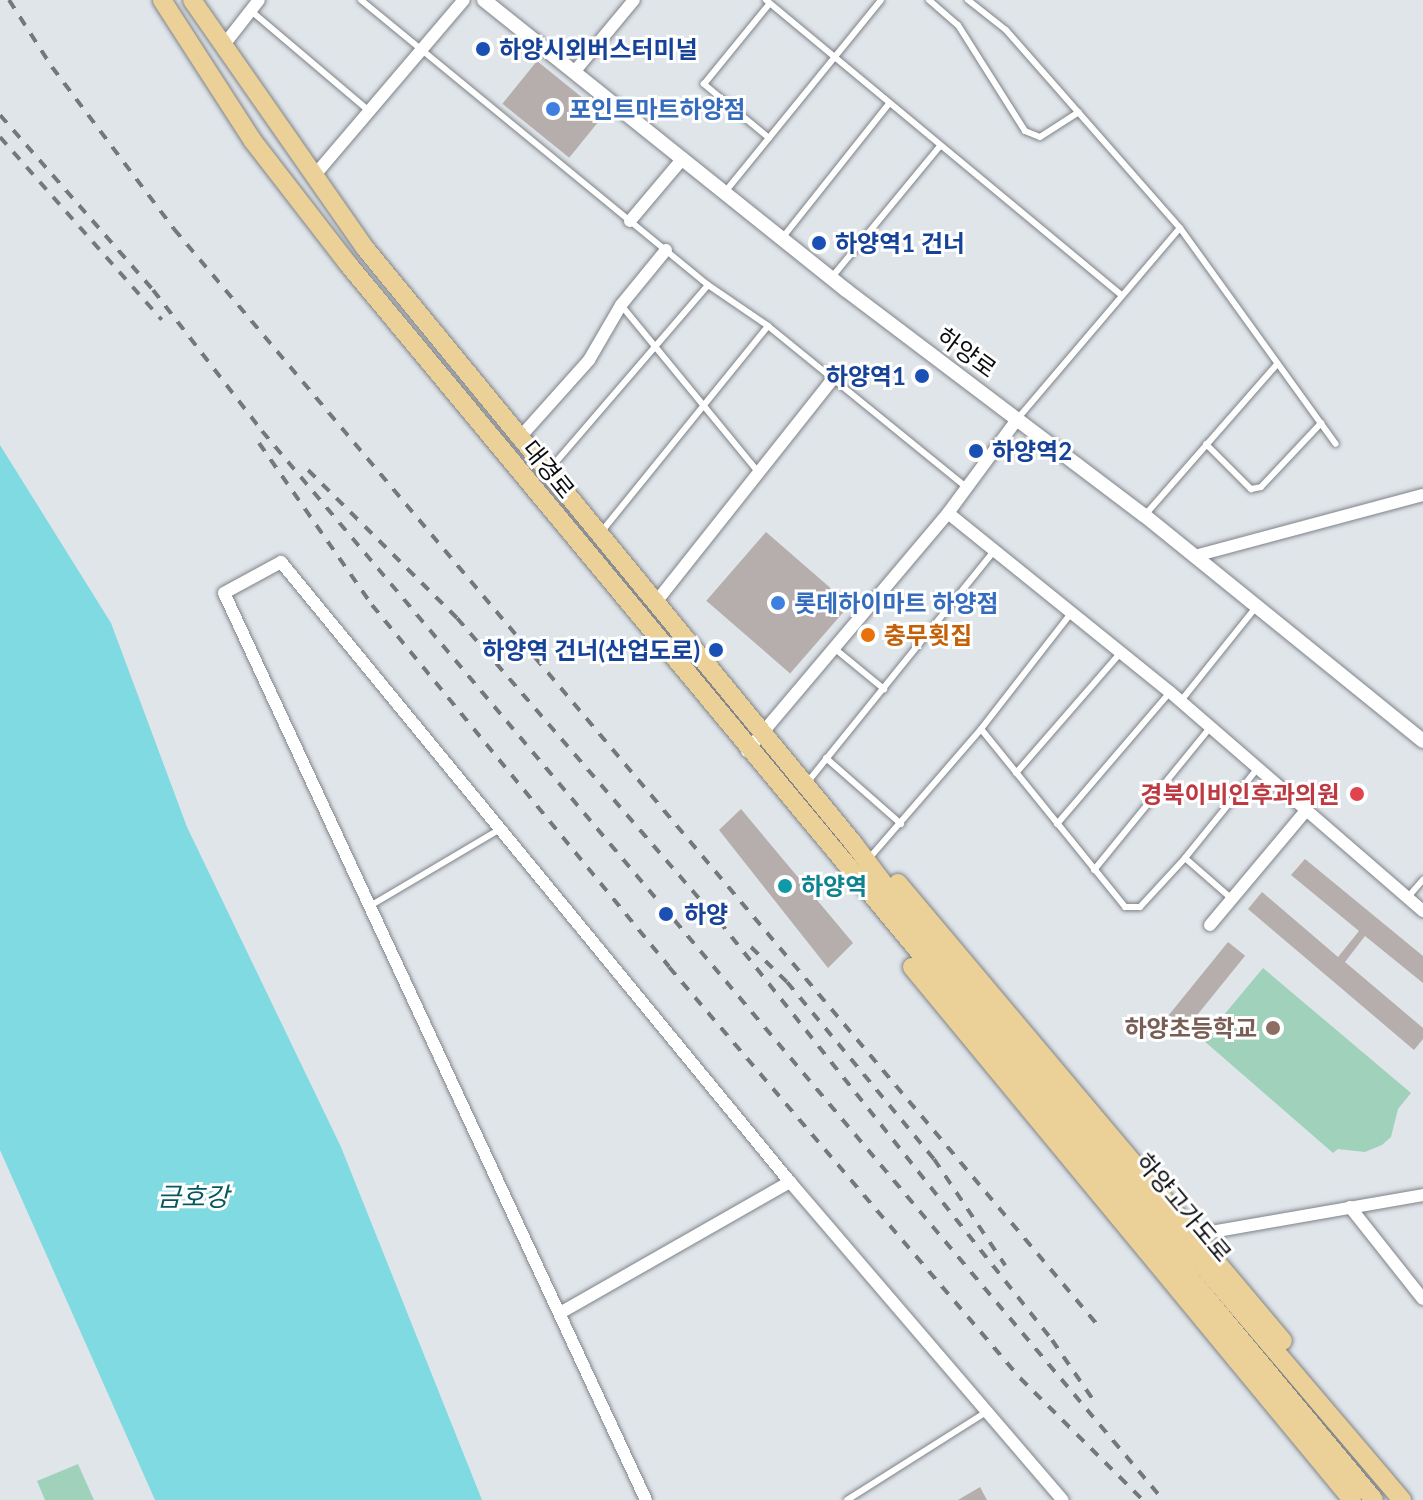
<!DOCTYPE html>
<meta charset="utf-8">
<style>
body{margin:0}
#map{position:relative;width:1423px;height:1500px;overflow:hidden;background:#e0e5ea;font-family:Lato,"Noto Sans KR",sans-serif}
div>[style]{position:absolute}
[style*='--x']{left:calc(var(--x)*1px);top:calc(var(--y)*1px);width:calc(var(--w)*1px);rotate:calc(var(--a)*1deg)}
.green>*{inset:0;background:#a0d2bb}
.water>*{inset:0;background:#80dae1}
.building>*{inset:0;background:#b5aeac;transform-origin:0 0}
.roads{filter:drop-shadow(0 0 2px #7f8388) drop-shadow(0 0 2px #7f8388)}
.service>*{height:6px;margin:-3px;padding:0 3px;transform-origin:3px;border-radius:3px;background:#fff}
.minor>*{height:12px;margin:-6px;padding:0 6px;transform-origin:6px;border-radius:6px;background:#fff}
.tertiary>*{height:14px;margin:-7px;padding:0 7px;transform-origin:7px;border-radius:7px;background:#fff}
.primary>*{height:18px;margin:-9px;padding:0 9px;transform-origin:9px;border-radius:9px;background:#ebd197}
.rail>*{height:4px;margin-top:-2px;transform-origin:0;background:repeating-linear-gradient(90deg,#75787b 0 10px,transparent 0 20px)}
.dots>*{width:22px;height:22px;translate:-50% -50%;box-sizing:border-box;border:4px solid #fff;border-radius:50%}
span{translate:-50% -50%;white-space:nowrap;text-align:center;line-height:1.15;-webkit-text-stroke:6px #fff;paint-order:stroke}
.transit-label{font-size:24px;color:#164399;font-weight:700}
.left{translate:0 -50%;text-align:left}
.right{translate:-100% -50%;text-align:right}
.shop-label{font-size:24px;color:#366cbe;font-weight:700}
.street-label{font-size:24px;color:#0b0c0e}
.food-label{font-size:24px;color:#c56008;font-weight:700}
.health-label{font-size:24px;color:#be3a42;font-weight:700}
.culture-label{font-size:24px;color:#0d838f;font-weight:700}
.education-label{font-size:24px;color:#785e54;font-weight:700}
.water-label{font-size:26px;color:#04585e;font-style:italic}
</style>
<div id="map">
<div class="green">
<div style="clip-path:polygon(1263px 968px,1411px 1093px,1398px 1109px,1391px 1137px,1382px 1145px,1365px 1152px,1338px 1149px,1333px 1153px,1203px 1040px)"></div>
<div style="clip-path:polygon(78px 1464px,94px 1500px,45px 1500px,37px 1481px)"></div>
</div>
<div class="water">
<div style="clip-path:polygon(0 445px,111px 623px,187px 827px,341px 1147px,482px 1500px,155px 1500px,0 1150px)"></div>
</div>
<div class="building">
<div style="left:537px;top:61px;width:86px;height:55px;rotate:39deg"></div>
<div style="left:766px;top:532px;width:111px;height:91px;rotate:41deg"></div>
<div style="clip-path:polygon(741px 809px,853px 943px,828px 968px,719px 830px)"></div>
<div style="clip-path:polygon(1305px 859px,1423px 956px,1423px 983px,1365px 936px,1345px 962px,1423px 1028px,1423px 1039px,1414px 1050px,1248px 909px,1262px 892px,1338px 957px,1359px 931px,1291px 875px)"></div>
<div style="left:1228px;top:942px;width:22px;height:94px;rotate:39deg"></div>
<div style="clip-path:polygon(980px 1487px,987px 1500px,958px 1500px)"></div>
</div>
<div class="roads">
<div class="service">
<div style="--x:361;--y:0;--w:449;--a:39.4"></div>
<div style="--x:708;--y:285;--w:73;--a:34.3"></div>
<div style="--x:768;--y:326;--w:257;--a:39.1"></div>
<div style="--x:766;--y:0;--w:462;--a:39.7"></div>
<div style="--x:929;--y:0;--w:38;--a:41"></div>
<div style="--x:958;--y:25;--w:125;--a:57.7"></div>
<div style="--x:1025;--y:131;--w:16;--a:22"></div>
<div style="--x:1040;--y:137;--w:46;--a:-32.7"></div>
<div style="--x:968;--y:0;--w:48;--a:38.3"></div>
<div style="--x:1006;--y:30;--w:264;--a:48.7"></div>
<div style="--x:1180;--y:228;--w:266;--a:54.2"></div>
<div style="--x:250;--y:10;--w:156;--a:40.3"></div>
<div style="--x:769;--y:138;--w:85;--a:-140.3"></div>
<div style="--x:704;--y:84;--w:104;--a:-50.8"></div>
<div style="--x:725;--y:192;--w:247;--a:-50.9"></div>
<div style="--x:783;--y:237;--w:169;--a:-51.5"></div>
<div style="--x:832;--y:277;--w:168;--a:-50.5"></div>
<div style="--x:621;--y:305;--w:216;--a:50.6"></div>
<div style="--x:1019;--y:417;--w:248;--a:-49.6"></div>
<div style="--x:1206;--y:444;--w:64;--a:45"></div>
<div style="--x:1251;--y:489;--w:10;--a:-11"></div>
<div style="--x:1261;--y:487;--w:88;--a:-46.8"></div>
<div style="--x:549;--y:470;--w:244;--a:-49.3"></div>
<div style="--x:1145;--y:515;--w:201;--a:-48.8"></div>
<div style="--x:602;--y:531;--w:264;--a:-51"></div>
<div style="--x:834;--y:648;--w:65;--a:39.4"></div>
<div style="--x:1180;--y:702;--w:123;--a:-51.3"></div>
<div style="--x:981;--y:729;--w:229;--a:51"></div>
<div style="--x:1125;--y:907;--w:15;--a:0"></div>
<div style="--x:1140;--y:907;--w:67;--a:-47.4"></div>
<div style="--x:826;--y:758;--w:100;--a:41.3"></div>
<div style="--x:1016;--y:773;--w:160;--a:-49"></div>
<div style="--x:806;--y:784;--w:301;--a:-51.1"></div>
<div style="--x:1057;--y:824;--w:174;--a:-49.4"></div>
<div style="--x:872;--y:855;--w:167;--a:-49.1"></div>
<div style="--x:981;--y:729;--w:148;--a:-52.1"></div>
<div style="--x:1094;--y:870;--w:183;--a:-50.8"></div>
<div style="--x:1408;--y:897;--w:23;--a:-49"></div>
<div style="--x:1232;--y:899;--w:62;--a:-138.9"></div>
<div style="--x:1185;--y:858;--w:114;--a:-51"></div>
<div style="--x:370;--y:906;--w:151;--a:-30.6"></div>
<div style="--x:847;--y:1500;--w:165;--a:-32.3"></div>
</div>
<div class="minor">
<div style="--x:223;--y:46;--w:58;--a:-52"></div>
<div style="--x:575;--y:71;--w:92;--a:-50.3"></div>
<div style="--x:314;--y:176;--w:231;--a:-49.6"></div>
<div style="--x:630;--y:221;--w:82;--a:-49.9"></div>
<div style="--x:522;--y:435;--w:101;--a:-48.2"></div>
<div style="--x:589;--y:360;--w:64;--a:-59.8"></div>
<div style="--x:621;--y:305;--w:71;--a:-50.7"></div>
<div style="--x:948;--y:513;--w:285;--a:38.9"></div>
<div style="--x:1170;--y:692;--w:335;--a:40.9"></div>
<div style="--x:1195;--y:556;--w:236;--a:-15"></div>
<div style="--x:656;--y:602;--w:285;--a:-51.6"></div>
<div style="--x:747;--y:751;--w:312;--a:-49.8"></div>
<div style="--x:948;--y:513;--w:118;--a:-53.6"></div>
<div style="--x:1210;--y:925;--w:146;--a:-50"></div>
<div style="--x:1350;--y:1207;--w:117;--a:51.6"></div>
<div style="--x:1194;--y:1235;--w:232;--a:-9.9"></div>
<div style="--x:560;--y:1313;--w:265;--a:-29.7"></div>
<div style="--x:646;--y:1500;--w:1000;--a:-114.95"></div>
<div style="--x:224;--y:593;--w:65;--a:-28.5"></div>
<div style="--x:281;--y:562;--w:802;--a:50.62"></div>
<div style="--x:790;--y:1182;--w:419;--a:49.4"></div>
</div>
<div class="tertiary">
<div style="--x:484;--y:0;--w:464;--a:38.7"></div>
<div style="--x:846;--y:290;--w:373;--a:37.1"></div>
<div style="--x:1144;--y:515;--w:359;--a:39"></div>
</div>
<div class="primary">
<div style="--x:162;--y:0;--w:168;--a:57.2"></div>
<div style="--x:253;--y:141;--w:155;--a:52.3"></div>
<div style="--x:348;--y:264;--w:1606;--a:50.3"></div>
<div style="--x:192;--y:0;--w:302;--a:55.1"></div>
<div style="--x:365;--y:248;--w:771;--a:50.63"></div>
<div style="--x:854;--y:844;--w:126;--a:53"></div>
<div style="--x:930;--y:945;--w:729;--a:49.62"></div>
<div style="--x:898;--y:883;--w:598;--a:49.95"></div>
<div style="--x:912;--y:967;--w:691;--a:50.46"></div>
</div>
</div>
<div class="rail">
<div style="--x:9;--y:0;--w:80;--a:57.3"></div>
<div style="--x:52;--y:67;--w:203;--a:53"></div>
<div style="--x:174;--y:229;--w:1437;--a:49.88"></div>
<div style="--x:0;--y:115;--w:232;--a:48.8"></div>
<div style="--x:153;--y:290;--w:178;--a:52.3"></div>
<div style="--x:262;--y:431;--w:1398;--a:49.87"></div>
<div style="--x:0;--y:137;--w:244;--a:48.5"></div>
<div style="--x:259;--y:443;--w:198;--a:55.1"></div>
<div style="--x:372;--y:605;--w:468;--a:50.6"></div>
<div style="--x:669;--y:967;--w:540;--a:49.5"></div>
<div style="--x:1020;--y:1378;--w:173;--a:44.8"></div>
<div style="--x:308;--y:470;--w:210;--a:44.8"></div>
<div style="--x:457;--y:618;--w:401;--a:49.2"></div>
<div style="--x:719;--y:921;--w:535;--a:51.52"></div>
<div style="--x:1052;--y:1340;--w:74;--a:55.5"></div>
<div style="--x:751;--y:947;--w:50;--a:44.2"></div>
<div style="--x:787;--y:982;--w:230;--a:50.3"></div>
<div style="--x:934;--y:1159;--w:128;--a:56.2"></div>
</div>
<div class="dots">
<div style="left:483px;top:49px;background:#1a4fb4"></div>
<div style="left:553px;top:109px;background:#3f7fe0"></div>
<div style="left:819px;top:243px;background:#1a4fb4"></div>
<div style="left:922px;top:376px;background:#1a4fb4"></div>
<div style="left:976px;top:451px;background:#1a4fb4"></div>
<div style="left:778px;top:603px;background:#3f7fe0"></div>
<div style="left:868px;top:635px;background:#e8710a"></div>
<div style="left:716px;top:650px;background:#1a4fb4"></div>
<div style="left:1357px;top:794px;background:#e0444e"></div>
<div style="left:785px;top:886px;background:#0f9aa8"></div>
<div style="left:666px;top:914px;background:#1a4fb4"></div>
<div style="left:1273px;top:1028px;background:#8d6e63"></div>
</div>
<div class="transit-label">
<span class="left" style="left:499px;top:49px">하양시외버스터미널</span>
<span class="left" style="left:835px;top:243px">하양역1 건너</span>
<span class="right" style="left:906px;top:376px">하양역1</span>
<span class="left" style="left:992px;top:451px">하양역2</span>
<span class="right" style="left:700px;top:650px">하양역 건너(산업도로)</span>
<span class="left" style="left:684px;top:914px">하양</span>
</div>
<div class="shop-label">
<span class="left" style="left:569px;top:109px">포인트마트하양점</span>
<span class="left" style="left:794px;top:603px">롯데하이마트 하양점</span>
</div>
<div class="street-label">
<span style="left:967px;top:352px;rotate:36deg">하양로</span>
<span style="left:549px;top:469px;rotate:51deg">대경로</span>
<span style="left:1184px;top:1207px;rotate:50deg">하양고가도로</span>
</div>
<div class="food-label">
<span class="left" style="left:884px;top:635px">충무횟집</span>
</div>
<div class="health-label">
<span class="right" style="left:1339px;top:794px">경북이비인후과의원</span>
</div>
<div class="culture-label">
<span class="left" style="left:801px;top:886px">하양역</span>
</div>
<div class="education-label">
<span class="right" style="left:1257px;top:1028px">하양초등학교</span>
</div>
<div class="water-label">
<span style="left:193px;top:1197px">금호강</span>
</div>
</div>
